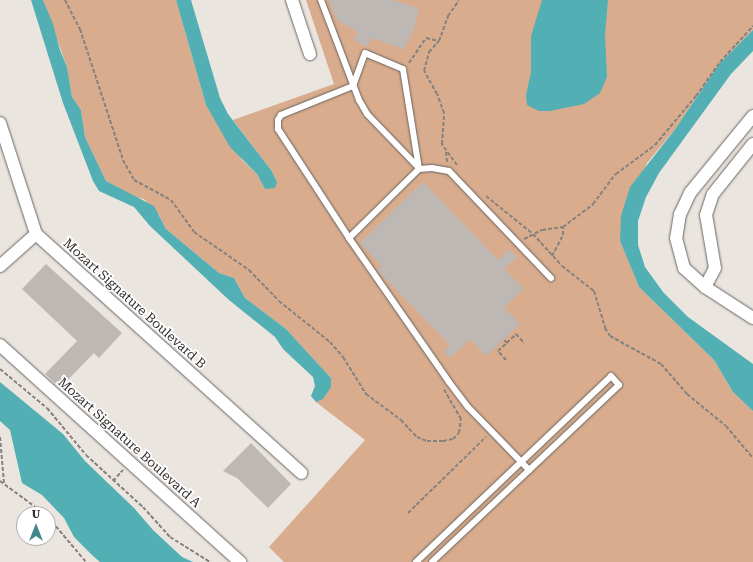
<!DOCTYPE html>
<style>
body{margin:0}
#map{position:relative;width:753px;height:562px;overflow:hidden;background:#ebe5e0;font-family:"Roboto Serif",serif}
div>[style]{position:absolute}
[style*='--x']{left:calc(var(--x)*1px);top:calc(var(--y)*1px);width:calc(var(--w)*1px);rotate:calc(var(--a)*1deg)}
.green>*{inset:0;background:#d8ac8d}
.water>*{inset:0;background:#52afb3}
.building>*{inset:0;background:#beb8b4}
.path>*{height:2px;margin-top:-1px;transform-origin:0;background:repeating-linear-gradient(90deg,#86827f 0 4px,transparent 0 6px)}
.roads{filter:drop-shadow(0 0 1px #6a6562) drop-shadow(0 0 1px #6a6562)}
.lane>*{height:6px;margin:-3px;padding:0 3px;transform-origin:3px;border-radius:3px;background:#fff}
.street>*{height:12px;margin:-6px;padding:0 6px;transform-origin:6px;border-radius:6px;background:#fff}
span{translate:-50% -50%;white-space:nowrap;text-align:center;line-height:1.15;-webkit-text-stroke:3.5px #fff;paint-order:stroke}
.street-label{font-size:13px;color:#322f2e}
.north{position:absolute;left:16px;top:506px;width:40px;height:40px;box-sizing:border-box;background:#fff;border:1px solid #adacab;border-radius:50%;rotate:0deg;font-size:11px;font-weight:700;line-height:16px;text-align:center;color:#322f2e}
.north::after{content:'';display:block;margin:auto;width:14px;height:18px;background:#40888b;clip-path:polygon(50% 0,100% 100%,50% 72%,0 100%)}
</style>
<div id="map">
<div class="green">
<div style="clip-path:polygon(43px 0,176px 0,206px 105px,242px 160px,257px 174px,265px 189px,271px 170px,233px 120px,334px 84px,306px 0,753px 0,753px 30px,719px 64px,676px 128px,647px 163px,620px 241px,639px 287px,714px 360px,733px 392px,753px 411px,753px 562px,284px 562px,269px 547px,365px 440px,316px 402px,326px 395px,331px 378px,286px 329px,245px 298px,234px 278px,219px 273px,166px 229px,159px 215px,144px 199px,135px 197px,106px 181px,85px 137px,81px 110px,72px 97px,67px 67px)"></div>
</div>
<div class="water">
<div style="clip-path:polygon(31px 0,43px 0,53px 24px,60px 50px,67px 67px,72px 97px,81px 110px,85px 137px,106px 181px,154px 206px,166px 229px,219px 273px,234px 278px,245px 298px,286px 329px,331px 378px,331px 387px,323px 399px,316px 402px,311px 396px,315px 386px,313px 377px,283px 349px,275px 337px,229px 300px,150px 226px,134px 207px,99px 191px,93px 181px,63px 103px)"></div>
<div style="clip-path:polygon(176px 0,191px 0,220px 98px,228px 114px,271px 170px,277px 182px,275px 188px,265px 189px,257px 174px,230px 147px,206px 105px)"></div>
<div style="clip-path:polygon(542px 0,608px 0,605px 35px,607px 77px,600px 93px,584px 104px,550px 111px,539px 111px,527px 105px,526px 95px,531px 72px,531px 36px)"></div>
<div style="clip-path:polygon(753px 30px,753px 51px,731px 74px,659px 173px,646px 197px,638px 221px,638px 245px,645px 267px,663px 292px,688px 317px,753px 364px,753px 411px,733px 392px,714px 360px,639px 287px,620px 241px,621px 216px,630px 187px,676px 128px,719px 64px)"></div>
<div style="clip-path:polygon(0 382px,63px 434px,85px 461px,134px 508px,153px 530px,182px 557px,193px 562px,100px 562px,93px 556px,74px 537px,64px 518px,42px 495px,22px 483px,10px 430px,0 421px)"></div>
</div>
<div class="building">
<div style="clip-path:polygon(329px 0,392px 0,419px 8px,414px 29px,404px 49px,371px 38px,367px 47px,354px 40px,358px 32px,337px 20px)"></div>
<div style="clip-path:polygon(423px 182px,498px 260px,509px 249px,517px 257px,504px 269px,524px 289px,504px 307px,520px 324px,486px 356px,470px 339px,450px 358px,443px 351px,450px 345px,377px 270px,382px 266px,360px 243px)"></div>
<div style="clip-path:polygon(46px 264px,122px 333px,99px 358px,94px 353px,60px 388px,45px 374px,77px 341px,22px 289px)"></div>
<div style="clip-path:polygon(251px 443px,291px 484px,268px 508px,237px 478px,223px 471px)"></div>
</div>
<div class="path">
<div style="--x:65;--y:0;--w:33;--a:63"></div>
<div style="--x:80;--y:29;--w:138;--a:71.8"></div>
<div style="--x:123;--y:160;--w:23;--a:61"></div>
<div style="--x:134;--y:180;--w:42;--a:28.4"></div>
<div style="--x:171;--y:200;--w:39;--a:54"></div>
<div style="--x:194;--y:232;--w:67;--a:34.6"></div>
<div style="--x:249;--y:270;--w:43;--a:45.9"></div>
<div style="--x:279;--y:301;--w:65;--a:38.8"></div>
<div style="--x:330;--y:342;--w:20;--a:49"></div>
<div style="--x:343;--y:357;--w:44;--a:58.1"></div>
<div style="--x:366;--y:394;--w:44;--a:36.6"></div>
<div style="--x:401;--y:420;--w:23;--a:47"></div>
<div style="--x:417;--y:437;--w:11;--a:22"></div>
<div style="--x:427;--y:441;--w:16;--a:0"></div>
<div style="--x:443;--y:441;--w:10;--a:-11"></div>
<div style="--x:453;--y:439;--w:8;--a:-45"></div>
<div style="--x:459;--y:433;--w:14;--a:-82"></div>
<div style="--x:461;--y:419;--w:34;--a:-120"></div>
<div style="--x:409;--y:63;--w:30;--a:-56"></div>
<div style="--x:426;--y:38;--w:13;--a:13"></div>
<div style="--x:446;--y:152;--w:10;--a:84"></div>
<div style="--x:457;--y:165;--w:26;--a:-126"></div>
<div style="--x:442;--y:144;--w:31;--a:-86"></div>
<div style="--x:444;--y:113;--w:20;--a:-110"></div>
<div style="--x:437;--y:94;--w:26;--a:-119"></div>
<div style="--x:424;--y:71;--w:20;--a:-75"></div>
<div style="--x:429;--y:52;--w:15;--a:-48"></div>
<div style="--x:439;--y:41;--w:27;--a:-70"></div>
<div style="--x:448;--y:16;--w:19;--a:-55"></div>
<div style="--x:486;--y:196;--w:60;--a:39"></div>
<div style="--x:533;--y:234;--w:43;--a:47.8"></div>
<div style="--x:562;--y:266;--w:41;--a:38"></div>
<div style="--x:594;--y:291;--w:39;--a:73"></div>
<div style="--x:605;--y:328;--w:9;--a:58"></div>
<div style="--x:610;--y:336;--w:58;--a:28.8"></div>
<div style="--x:661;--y:364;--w:40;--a:49"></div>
<div style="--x:687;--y:394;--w:50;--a:39.4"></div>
<div style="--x:726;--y:426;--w:42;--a:49.8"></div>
<div style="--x:524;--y:239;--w:20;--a:-27"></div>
<div style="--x:542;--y:230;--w:21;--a:-8"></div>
<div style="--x:563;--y:227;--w:38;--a:-37"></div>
<div style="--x:593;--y:204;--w:38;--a:-53"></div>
<div style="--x:616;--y:174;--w:49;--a:-36.6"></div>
<div style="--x:655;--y:145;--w:64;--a:-50.1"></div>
<div style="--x:696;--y:96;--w:42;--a:-54.8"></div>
<div style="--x:720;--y:62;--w:49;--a:-47.5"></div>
<div style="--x:552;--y:256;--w:24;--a:-62"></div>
<div style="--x:563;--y:235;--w:8;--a:-90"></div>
<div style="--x:504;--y:340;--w:4;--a:45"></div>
<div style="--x:506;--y:360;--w:12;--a:-132"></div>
<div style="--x:498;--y:351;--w:25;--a:-43"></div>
<div style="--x:516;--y:334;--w:12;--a:48"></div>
<div style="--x:0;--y:369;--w:61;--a:39.7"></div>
<div style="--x:47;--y:408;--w:61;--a:50.3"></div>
<div style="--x:86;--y:455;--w:77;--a:42.4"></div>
<div style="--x:143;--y:507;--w:40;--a:48"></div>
<div style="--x:170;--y:537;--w:47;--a:32"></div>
<div style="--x:0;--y:437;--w:46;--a:85"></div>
<div style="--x:0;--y:481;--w:56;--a:36.3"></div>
<div style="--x:113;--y:481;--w:15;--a:-48"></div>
<div style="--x:408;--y:513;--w:109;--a:-44.3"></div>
<div style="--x:48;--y:517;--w:59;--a:49.8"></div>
</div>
<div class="roads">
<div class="lane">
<div style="--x:321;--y:0;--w:107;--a:69.2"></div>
<div style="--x:359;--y:100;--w:16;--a:60"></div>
<div style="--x:367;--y:114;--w:75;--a:46.1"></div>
<div style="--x:419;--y:169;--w:101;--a:-99.1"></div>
<div style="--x:403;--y:69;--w:41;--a:-157.2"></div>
<div style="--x:365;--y:53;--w:35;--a:110"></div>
<div style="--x:353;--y:86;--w:78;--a:158.1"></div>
<div style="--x:281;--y:115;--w:6;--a:121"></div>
<div style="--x:278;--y:120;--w:9;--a:90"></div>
<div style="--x:278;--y:129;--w:130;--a:56.9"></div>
<div style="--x:349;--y:238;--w:175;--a:55.2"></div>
<div style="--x:449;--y:382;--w:31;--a:53"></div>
<div style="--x:468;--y:407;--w:88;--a:45.9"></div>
<div style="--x:349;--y:238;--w:98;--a:-44.6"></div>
<div style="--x:419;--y:169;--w:13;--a:-4"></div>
<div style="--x:432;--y:168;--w:17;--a:10"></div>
<div style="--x:449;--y:171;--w:148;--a:46.4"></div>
<div style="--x:416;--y:562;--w:269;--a:-43.6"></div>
<div style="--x:611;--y:376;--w:12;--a:48"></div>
<div style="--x:619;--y:385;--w:257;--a:136.6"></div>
</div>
<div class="street">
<div style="--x:292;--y:0;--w:57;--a:71.6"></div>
<div style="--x:753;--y:116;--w:99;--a:129.3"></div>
<div style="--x:690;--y:193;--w:23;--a:115"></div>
<div style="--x:680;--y:214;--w:24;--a:99"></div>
<div style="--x:676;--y:238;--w:31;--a:75"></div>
<div style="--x:684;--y:268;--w:28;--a:42"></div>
<div style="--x:705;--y:287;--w:57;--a:32.9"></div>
<div style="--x:0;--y:123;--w:117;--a:72"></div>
<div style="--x:36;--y:234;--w:357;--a:42"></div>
<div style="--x:0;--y:266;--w:48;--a:-41.6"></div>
<div style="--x:705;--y:287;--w:21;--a:-62"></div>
<div style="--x:715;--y:268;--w:54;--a:-99.6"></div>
<div style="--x:706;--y:215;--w:22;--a:-72"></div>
<div style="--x:713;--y:194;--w:64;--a:-51.3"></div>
<div style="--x:0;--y:345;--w:324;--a:42.1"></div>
</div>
</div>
<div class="street-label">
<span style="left:134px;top:304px;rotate:42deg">Mozart Signature Boulevard B</span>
<span style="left:129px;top:443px;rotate:42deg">Mozart Signature Boulevard A</span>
</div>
<div class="north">U</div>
</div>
